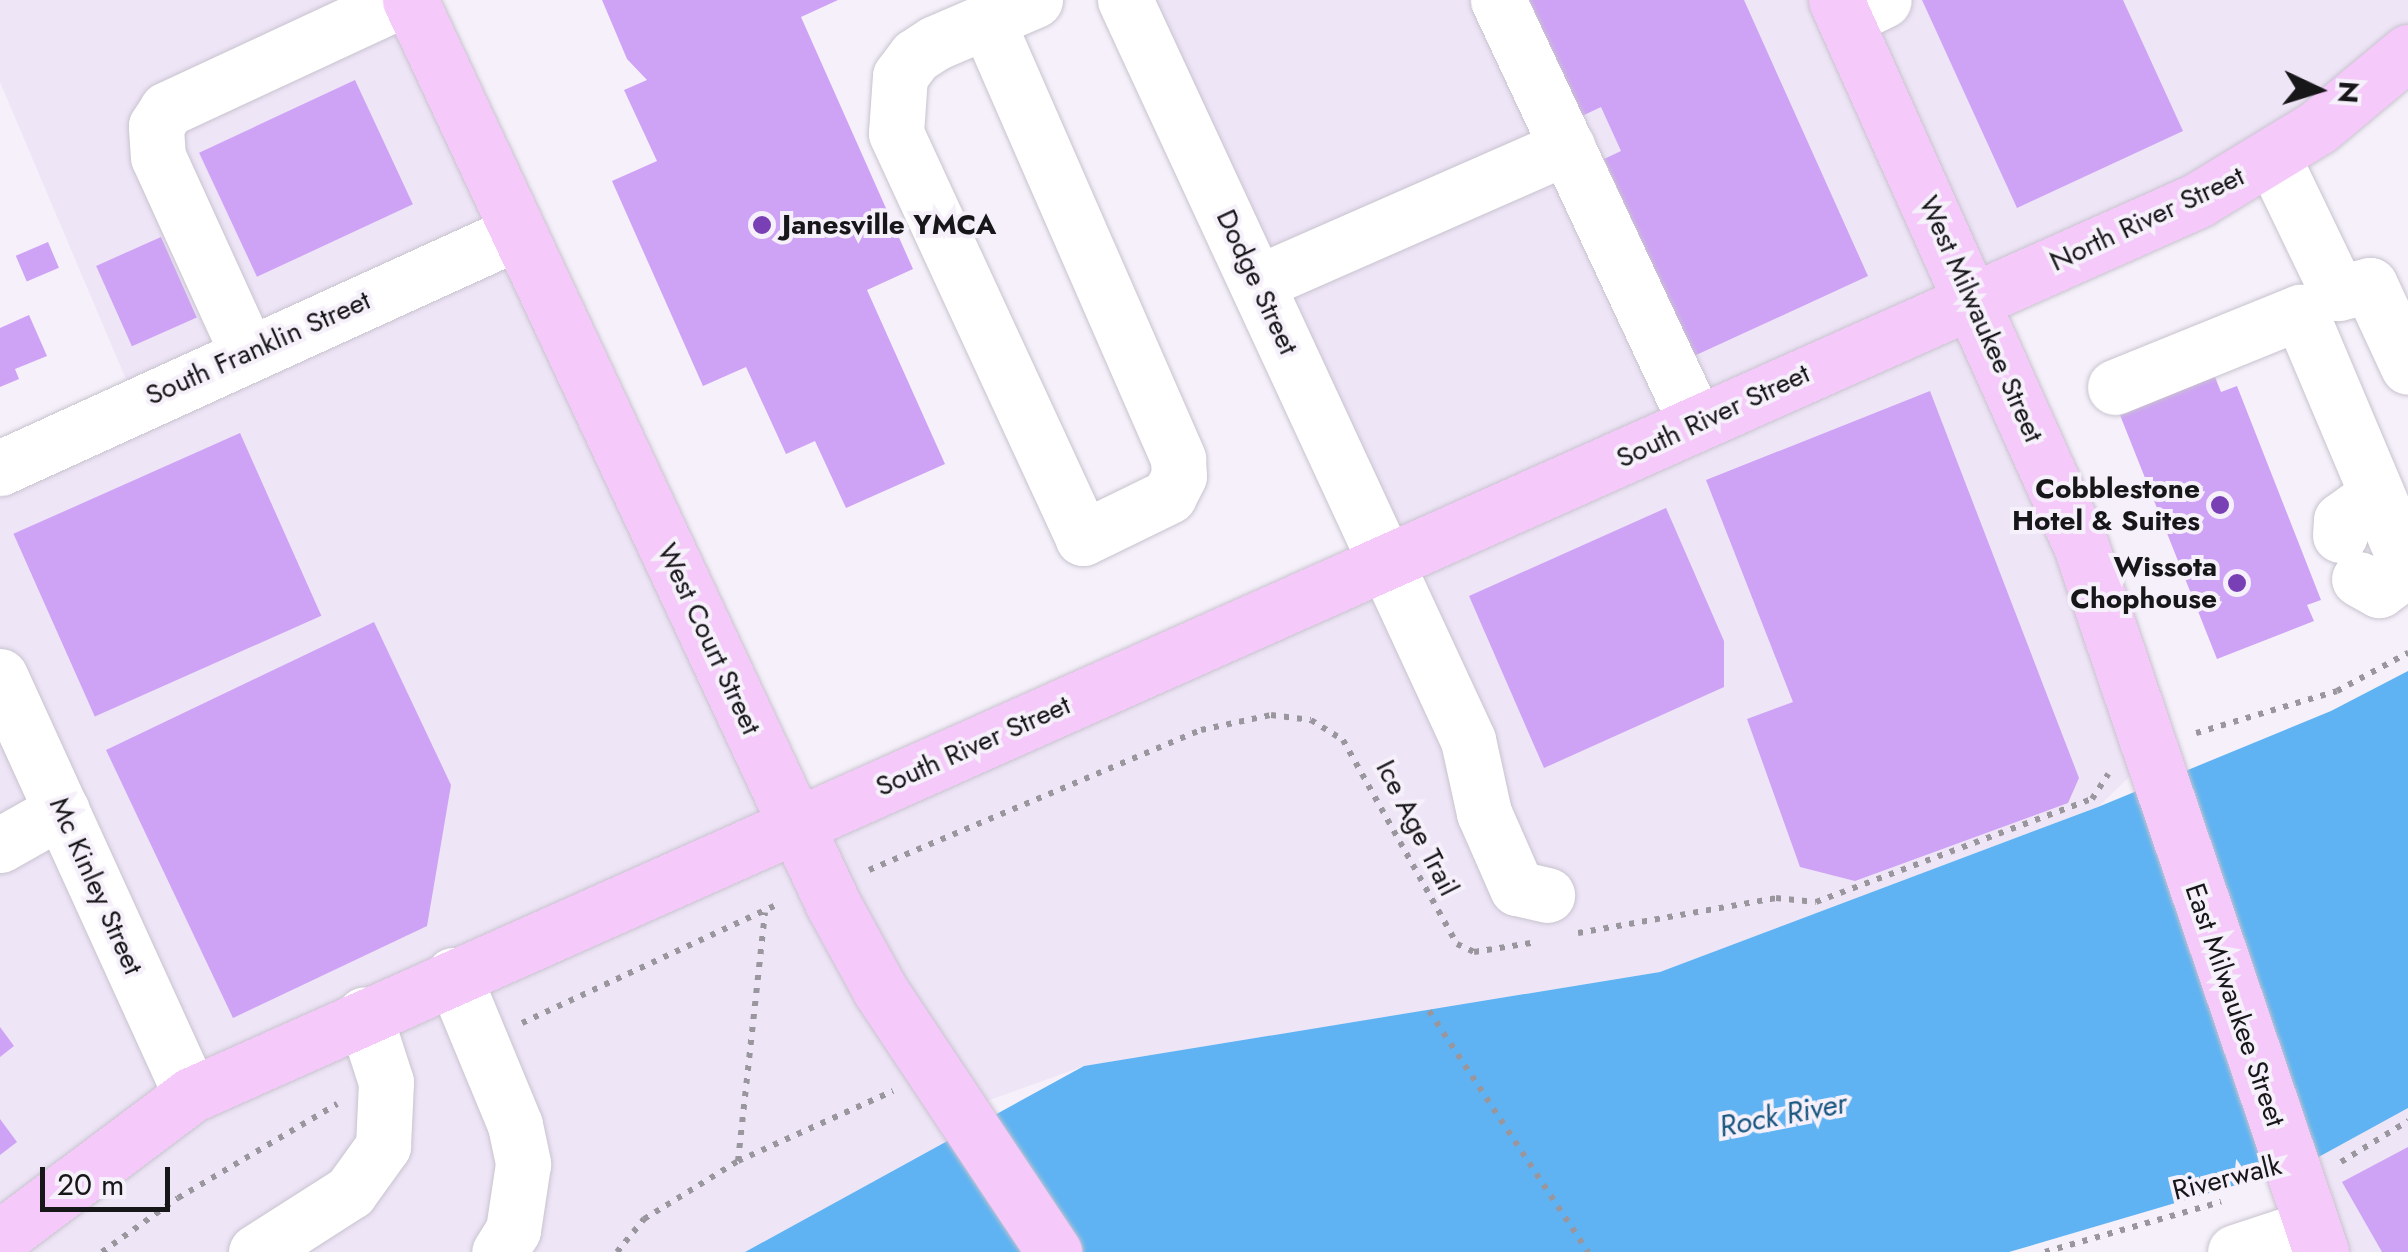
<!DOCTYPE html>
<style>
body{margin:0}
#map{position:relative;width:2408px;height:1252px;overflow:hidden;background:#f5f0fa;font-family:Jost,sans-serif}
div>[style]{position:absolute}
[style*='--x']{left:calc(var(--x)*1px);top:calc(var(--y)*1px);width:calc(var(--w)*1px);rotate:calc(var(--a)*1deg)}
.built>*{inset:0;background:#eee5f7}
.water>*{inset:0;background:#5fb3f2}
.building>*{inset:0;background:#cea3f5;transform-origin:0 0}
.path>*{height:6px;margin-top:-3px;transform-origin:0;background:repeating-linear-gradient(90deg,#9a969e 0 5px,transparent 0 13px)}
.roads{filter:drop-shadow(0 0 2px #c8c3ce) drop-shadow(0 0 2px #c8c3ce)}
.minor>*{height:55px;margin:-27.5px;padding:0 27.5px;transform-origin:27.5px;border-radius:27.5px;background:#fff}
.major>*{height:55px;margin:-27.5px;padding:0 27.5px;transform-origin:27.5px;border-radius:27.5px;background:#f5c9fa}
.dots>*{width:28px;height:28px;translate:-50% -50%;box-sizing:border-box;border:5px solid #f5f0fa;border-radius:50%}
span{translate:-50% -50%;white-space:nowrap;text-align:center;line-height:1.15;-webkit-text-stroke:8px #f5f0fa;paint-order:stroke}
.street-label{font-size:28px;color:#171619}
.poi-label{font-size:28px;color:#171619;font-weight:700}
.left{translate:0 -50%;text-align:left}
.right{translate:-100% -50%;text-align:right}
.water-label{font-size:30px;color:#1a5780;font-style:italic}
.north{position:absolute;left:2268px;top:40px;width:100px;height:100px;-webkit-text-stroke:8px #f5f0fa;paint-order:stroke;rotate:94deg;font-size:28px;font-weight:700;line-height:40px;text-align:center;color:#171619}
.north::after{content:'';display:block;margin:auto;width:35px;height:45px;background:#171619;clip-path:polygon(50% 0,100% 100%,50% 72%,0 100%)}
.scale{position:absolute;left:40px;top:1167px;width:130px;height:45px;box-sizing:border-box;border:5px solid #171619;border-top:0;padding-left:12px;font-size:30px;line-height:35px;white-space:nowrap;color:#171619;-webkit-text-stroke:8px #f5f0fa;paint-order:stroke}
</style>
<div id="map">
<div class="built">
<div style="clip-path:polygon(0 0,410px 0,796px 823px,1388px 564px,1125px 0,2408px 0,2408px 52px,1972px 297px,2151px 756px,2098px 807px,1660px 972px,1084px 1066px,962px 1110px,955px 1137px,745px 1252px,0 1252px,0 468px,136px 403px,0 82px)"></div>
<div style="clip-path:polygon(2408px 1108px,2408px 1252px,2235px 1252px,2310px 1227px,2304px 1165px)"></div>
</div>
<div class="water">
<div style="clip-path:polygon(2408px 671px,2408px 1108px,2304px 1165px,2009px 1252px,745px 1252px,1084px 1066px,1660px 972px,2098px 807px,2331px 711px)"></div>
</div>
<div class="building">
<div style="clip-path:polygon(602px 0,838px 0,801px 17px,913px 269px,867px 290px,945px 464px,846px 508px,815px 441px,786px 454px,746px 367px,703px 386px,612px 181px,657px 161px,624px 90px,647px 80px,627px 59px)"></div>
<div style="clip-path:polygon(1529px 0,1744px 0,1868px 276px,1694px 356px,1604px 159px,1621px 151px,1601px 107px,1582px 116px)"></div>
<div style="clip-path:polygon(1922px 0,2123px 0,2183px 131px,2017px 208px)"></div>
<div style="left:355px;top:80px;width:137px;height:172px;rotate:65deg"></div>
<div style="left:161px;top:237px;width:88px;height:71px;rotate:66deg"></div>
<div style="left:48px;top:242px;width:28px;height:35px;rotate:67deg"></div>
<div style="clip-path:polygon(29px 315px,47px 356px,15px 369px,19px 379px,0 387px,0 328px)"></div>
<div style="clip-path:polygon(2213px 372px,2221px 392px,2237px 386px,2321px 600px,2307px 605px,2314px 621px,2217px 659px,2118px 410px)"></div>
<div style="clip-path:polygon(1930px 391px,2079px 778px,2068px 803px,1855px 881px,1800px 867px,1747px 719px,1793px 702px,1706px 480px)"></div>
<div style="left:240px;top:433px;width:200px;height:248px;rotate:66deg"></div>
<div style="clip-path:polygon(1666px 508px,1724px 641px,1724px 687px,1544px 768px,1469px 596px)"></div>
<div style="clip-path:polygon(374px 622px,451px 785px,427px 926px,233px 1018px,106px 750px)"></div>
<div style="clip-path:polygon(0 1027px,14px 1046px,0 1057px)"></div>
<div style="clip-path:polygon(0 1119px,17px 1142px,0 1155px)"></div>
<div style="clip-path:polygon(2408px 1147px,2408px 1252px,2382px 1252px,2342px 1182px)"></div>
</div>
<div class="path">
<div style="--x:2196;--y:733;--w:147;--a:-16.6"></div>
<div style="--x:2337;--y:691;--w:81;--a:-28.2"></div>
<div style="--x:869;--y:870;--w:360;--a:-22.9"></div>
<div style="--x:1201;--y:730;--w:72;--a:-12.1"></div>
<div style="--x:1271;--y:715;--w:40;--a:7.1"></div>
<div style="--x:1311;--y:720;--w:38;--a:32"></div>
<div style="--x:1343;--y:740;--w:234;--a:60.8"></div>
<div style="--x:1457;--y:944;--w:19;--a:25"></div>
<div style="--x:1474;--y:952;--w:58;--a:-9"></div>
<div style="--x:1578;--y:933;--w:201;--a:-10"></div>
<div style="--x:1776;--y:898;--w:40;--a:5.7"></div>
<div style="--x:1816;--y:902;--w:295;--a:-20.5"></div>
<div style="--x:2092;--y:799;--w:30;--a:-57"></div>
<div style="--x:1429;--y:1011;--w:289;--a:56.6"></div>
<div style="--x:522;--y:1023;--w:282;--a:-24.9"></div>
<div style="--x:738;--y:1161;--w:250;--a:-83.8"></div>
<div style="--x:2341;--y:1162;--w:79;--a:-31.5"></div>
<div style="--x:102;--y:1252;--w:93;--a:-35.4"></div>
<div style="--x:178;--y:1198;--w:185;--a:-30.6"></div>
<div style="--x:617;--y:1252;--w:43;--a:-50.7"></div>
<div style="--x:644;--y:1219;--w:110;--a:-31.7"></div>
<div style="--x:738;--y:1161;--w:170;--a:-24.3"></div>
<div style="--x:2045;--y:1252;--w:183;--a:-15.9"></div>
</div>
<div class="roads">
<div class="minor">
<div style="--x:1125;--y:0;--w:816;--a:65.13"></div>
<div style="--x:1468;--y:740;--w:75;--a:77.6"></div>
<div style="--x:1484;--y:813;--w:82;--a:66.3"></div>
<div style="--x:1517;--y:888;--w:31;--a:13"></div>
<div style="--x:1498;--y:0;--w:468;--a:64.9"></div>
<div style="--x:1845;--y:19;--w:43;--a:-26"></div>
<div style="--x:987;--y:21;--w:478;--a:66.4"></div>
<div style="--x:1178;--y:459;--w:17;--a:87"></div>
<div style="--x:1179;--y:476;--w:22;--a:117"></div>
<div style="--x:1169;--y:496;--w:96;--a:154"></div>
<div style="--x:1083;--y:538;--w:446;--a:-114.8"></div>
<div style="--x:896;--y:133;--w:57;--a:-86"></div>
<div style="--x:900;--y:76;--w:25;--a:-53"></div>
<div style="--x:915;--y:56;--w:24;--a:-33"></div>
<div style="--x:935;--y:43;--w:109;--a:-23.3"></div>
<div style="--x:2273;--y:158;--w:150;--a:64.3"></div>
<div style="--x:2338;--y:293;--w:33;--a:-14"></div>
<div style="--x:2370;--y:285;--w:90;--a:65.1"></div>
<div style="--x:1257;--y:283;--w:339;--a:-23.7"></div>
<div style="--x:247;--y:352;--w:214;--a:-114.5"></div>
<div style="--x:158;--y:157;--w:31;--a:-94"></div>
<div style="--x:156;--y:126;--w:20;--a:-57"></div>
<div style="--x:167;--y:109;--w:259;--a:-24.9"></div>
<div style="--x:2115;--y:387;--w:200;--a:-22.1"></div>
<div style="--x:2300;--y:312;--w:278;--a:67.1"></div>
<div style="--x:0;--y:468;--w:569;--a:-24.49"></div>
<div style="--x:2340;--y:535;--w:15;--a:-86"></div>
<div style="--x:2341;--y:520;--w:44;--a:-35.8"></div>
<div style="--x:2359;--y:579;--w:23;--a:29"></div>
<div style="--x:2379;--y:590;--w:36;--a:-36"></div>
<div style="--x:0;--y:676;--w:460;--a:65.5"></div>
<div style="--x:0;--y:845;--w:71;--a:-29.4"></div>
<div style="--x:453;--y:975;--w:162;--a:67.5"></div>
<div style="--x:515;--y:1125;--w:40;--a:78"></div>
<div style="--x:523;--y:1164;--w:67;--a:98.6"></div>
<div style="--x:513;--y:1230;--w:26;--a:122"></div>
<div style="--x:256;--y:1252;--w:112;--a:-32.6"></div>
<div style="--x:350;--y:1192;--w:57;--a:-54.3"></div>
<div style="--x:383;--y:1146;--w:64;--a:-87.3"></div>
<div style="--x:386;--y:1082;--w:71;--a:-107.9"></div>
<div style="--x:2235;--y:1252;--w:80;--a:-18.2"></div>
</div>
<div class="major">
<div style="--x:410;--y:0;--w:998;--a:64.92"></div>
<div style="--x:833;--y:904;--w:98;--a:61.3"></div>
<div style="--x:880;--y:990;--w:315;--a:56.4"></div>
<div style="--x:1836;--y:0;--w:598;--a:65.83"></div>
<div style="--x:2081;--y:546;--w:746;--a:71.22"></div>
<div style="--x:0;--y:1238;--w:239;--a:-36.8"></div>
<div style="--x:191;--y:1095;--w:2198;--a:-24.03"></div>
<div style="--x:2198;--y:200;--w:140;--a:-31.3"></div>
<div style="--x:2318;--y:127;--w:117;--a:-39.8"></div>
</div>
</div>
<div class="dots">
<div style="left:762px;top:225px;background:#793fb5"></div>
<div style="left:2220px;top:505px;background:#793fb5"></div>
<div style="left:2237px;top:583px;background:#793fb5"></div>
</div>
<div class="street-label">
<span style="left:2147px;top:219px;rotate:-25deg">North River Street</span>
<span style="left:1257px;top:282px;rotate:65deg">Dodge Street</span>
<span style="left:1981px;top:319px;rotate:66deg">West Milwaukee Street</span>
<span style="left:258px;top:348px;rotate:-24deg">South Franklin Street</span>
<span style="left:1713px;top:416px;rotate:-25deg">South River Street</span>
<span style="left:709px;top:639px;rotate:65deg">West Court Street</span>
<span style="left:973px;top:746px;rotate:-24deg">South River Street</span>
<span style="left:1417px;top:828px;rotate:63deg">Ice Age Trail</span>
<span style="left:96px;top:886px;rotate:66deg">Mc Kinley Street</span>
<span style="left:2235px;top:1005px;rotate:71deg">East Milwaukee Street</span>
<span style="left:2227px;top:1178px;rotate:-14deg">Riverwalk</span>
</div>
<div class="poi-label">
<span class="left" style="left:782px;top:225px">Janesville YMCA</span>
<span class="right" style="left:2200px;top:505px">Cobblestone<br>Hotel &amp; Suites</span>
<span class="right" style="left:2217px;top:583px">Wissota<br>Chophouse</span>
</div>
<div class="water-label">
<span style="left:1783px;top:1115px;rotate:-11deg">Rock River</span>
</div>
<div class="north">N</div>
<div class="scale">20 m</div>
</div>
